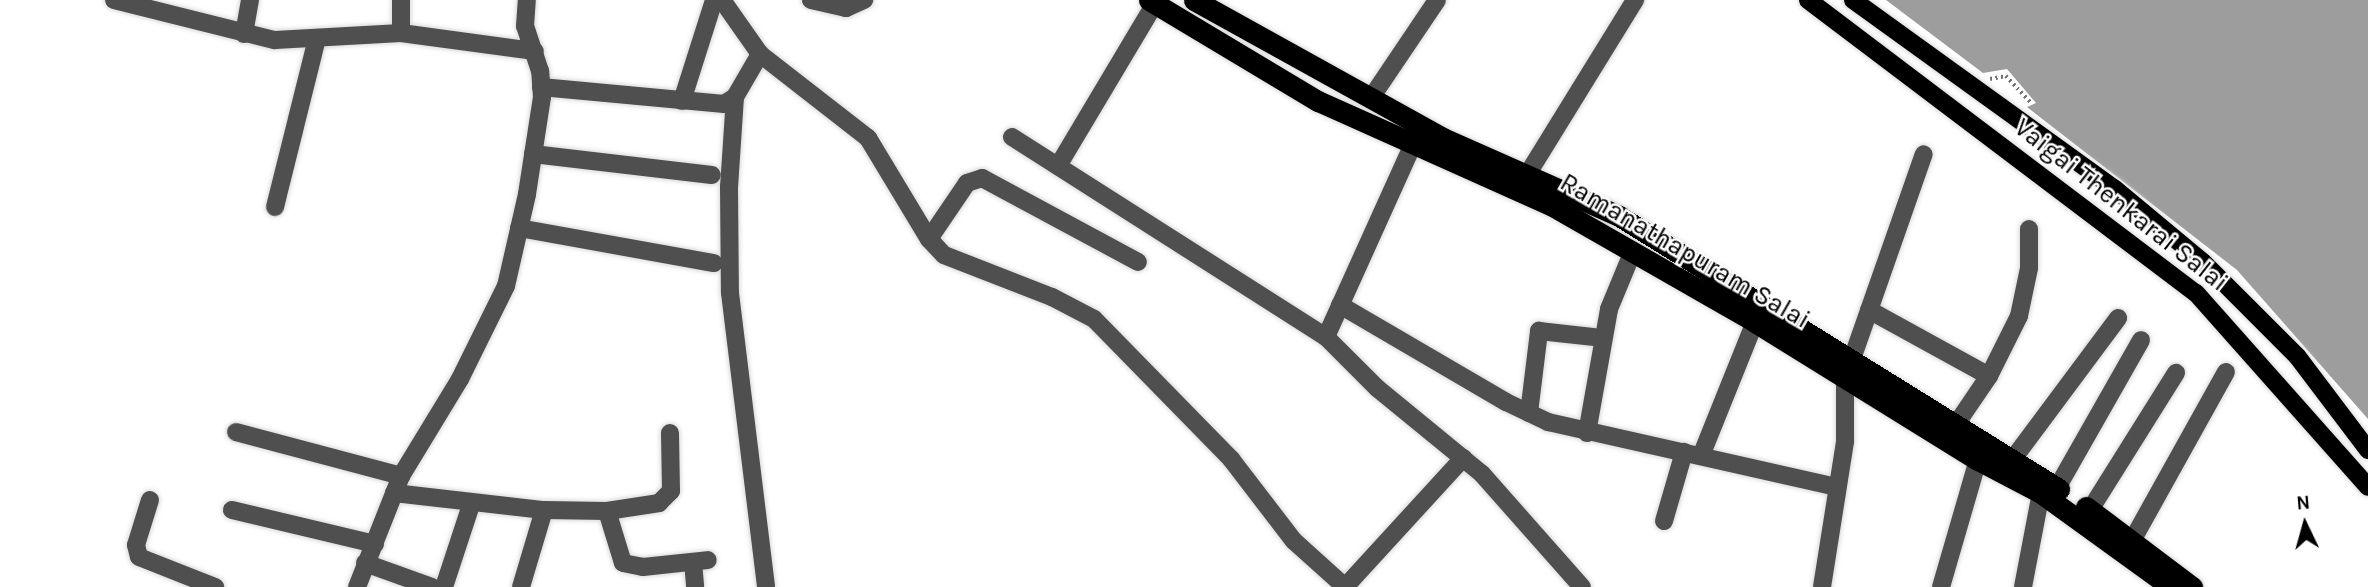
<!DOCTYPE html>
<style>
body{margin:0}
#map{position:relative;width:2368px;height:587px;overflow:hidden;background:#fff;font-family:Karla,sans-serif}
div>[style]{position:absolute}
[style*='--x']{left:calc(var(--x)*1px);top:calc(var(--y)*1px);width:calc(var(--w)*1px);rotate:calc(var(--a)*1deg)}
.water>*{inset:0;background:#9d9d9d}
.path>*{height:3.5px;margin-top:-1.75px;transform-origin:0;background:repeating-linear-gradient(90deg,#717171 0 2px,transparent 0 5.5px)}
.roads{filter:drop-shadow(0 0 2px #dbdbdb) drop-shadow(0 0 2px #dbdbdb)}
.minor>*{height:18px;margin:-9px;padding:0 9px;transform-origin:9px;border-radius:9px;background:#4f4f4f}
.major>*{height:18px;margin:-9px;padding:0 9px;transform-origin:9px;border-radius:9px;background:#000}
.highway>*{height:21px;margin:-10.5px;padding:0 10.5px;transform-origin:10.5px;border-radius:10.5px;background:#000}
span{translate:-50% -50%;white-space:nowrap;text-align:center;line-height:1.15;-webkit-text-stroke:5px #fff;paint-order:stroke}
.street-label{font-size:26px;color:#000}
.north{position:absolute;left:2270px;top:489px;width:70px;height:70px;-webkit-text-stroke:5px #fff;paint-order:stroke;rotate:355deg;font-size:19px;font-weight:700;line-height:28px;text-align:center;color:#000}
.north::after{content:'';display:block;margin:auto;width:24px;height:32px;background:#000;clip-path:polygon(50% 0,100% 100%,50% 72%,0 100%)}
</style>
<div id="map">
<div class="water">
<div style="clip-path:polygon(1886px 0,2368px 0,2368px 419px,2237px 270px,2027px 107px,2036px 103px,2007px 69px,1983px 73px)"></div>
</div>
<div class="path">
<div style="--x:1990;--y:79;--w:16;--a:-11"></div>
<div style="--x:2006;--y:76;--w:37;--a:47"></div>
</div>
<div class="roads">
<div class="minor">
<div style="--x:114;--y:0;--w:166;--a:14"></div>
<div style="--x:275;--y:40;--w:126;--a:-3.2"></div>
<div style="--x:401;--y:33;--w:135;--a:7.7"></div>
<div style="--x:722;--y:0;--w:66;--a:54.9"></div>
<div style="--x:760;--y:54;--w:137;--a:37.9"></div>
<div style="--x:868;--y:138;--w:118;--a:58.9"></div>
<div style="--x:929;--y:239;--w:22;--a:47"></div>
<div style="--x:944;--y:255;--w:116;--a:21.3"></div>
<div style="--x:1052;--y:297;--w:47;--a:27.6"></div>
<div style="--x:1094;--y:319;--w:196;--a:45.6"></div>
<div style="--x:1231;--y:459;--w:103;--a:52.5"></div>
<div style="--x:1294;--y:541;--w:69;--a:42"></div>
<div style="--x:811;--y:0;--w:36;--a:13"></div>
<div style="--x:846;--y:8;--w:20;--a:-24"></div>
<div style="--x:401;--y:33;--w:33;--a:-90"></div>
<div style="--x:244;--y:34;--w:35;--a:-80"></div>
<div style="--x:541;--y:87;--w:184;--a:5.3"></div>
<div style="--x:724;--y:104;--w:13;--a:-32"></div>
<div style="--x:735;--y:97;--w:50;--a:-59.8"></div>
<div style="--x:735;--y:97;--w:90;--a:93.8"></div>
<div style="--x:729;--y:187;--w:106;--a:89.5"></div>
<div style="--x:730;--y:293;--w:296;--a:83"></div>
<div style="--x:1371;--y:98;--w:118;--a:-56"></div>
<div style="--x:682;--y:101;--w:106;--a:-72.4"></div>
<div style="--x:1012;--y:137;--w:372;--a:32.5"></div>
<div style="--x:1414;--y:142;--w:214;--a:114.3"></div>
<div style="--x:1326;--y:337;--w:72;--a:45"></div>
<div style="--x:1377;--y:388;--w:136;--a:39.3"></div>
<div style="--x:1482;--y:474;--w:151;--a:48.5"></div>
<div style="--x:533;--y:154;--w:180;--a:6.7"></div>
<div style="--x:1058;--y:166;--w:190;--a:-59.2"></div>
<div style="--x:1527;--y:175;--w:206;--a:-58.3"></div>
<div style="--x:275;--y:207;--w:173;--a:-76"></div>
<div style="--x:519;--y:228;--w:198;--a:10.2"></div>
<div style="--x:929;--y:239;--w:68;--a:-55.8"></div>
<div style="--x:967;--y:183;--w:16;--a:-18"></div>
<div style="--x:982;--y:178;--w:177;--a:28.3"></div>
<div style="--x:1340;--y:305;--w:192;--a:30.3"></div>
<div style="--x:1506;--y:402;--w:47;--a:25.5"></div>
<div style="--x:1548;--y:422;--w:296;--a:12.7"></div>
<div style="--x:1869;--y:310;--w:137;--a:28.8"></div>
<div style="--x:1529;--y:413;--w:83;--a:-83"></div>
<div style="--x:1539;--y:331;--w:63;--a:6.3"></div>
<div style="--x:1957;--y:423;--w:57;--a:-55.8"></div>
<div style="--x:1989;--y:376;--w:67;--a:-63.4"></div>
<div style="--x:2019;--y:316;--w:49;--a:-78.2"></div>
<div style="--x:2029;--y:268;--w:39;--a:-90"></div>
<div style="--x:236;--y:432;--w:171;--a:14.9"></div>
<div style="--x:1587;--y:433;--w:126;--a:-79.9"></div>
<div style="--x:1609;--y:309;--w:63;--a:-67.5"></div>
<div style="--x:1701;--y:456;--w:144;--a:-68.1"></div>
<div style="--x:2013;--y:459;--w:176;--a:-53.3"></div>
<div style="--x:2057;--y:488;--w:170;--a:-60.4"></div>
<div style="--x:394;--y:493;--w:151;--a:6.5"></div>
<div style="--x:544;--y:510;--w:63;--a:0.9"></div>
<div style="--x:607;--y:511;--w:53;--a:-8.7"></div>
<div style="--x:659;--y:503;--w:17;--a:-45"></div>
<div style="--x:671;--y:491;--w:58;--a:-91"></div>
<div style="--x:150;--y:500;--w:47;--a:107.3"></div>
<div style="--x:136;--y:545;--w:12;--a:76"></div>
<div style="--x:139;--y:557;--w:82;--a:21.5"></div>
<div style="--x:232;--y:510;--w:147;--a:13.4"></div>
<div style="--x:2090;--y:510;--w:162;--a:-57.9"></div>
<div style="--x:607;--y:511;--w:54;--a:72.9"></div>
<div style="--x:623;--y:563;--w:20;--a:11"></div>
<div style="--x:643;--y:567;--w:65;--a:-6.1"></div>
<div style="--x:1664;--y:521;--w:72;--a:-73.8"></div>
<div style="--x:2133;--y:539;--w:191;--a:-60.9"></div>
<div style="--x:693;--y:562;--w:25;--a:85"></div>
<div style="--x:365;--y:563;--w:71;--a:19.7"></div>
<div style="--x:357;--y:587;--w:119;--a:-68.4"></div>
<div style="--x:401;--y:476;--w:114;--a:-58.7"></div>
<div style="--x:460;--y:379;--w:104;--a:-63.7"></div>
<div style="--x:506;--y:286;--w:94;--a:-77.1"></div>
<div style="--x:527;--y:194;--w:98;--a:-81.2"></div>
<div style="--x:542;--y:97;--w:26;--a:-94"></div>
<div style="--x:540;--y:71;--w:47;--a:-108.4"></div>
<div style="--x:525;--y:26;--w:26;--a:-86"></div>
<div style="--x:444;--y:587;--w:89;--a:-71.8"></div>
<div style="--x:521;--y:587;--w:80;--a:-73.4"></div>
<div style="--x:1345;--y:587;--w:175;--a:-47.5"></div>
<div style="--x:1822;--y:587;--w:148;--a:-81"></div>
<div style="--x:1845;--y:441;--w:62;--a:-90"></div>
<div style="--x:1845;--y:379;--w:238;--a:-70.7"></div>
<div style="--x:1941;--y:587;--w:132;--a:-73.8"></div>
<div style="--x:2023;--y:587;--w:96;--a:-79.2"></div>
</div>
<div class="major">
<div style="--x:1808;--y:0;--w:486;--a:37.1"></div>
<div style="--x:2196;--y:293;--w:259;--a:48.4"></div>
<div style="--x:1853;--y:0;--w:323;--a:35.8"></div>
<div style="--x:2115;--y:189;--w:114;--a:39.7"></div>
<div style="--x:2203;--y:262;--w:133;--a:45"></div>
<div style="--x:2297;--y:356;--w:118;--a:52.9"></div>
</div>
<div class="highway">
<div style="--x:1149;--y:0;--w:197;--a:30.9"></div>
<div style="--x:1318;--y:101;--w:255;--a:24.1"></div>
<div style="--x:1551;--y:205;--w:235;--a:29.8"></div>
<div style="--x:1755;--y:322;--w:262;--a:31.8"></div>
<div style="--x:1978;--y:460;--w:71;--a:27.6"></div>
<div style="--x:2041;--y:493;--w:160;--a:35.9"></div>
<div style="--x:1194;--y:0;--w:285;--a:29"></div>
<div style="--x:1443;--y:138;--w:193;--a:23.9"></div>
<div style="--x:1619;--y:216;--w:518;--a:31.82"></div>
<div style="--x:2086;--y:507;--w:133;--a:37"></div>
</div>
</div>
<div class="street-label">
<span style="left:2121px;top:205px;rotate:38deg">Vaigai Thenkarai Salai</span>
<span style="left:1685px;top:251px;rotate:30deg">Ramanathapuram Salai</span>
</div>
<div class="north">N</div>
</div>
